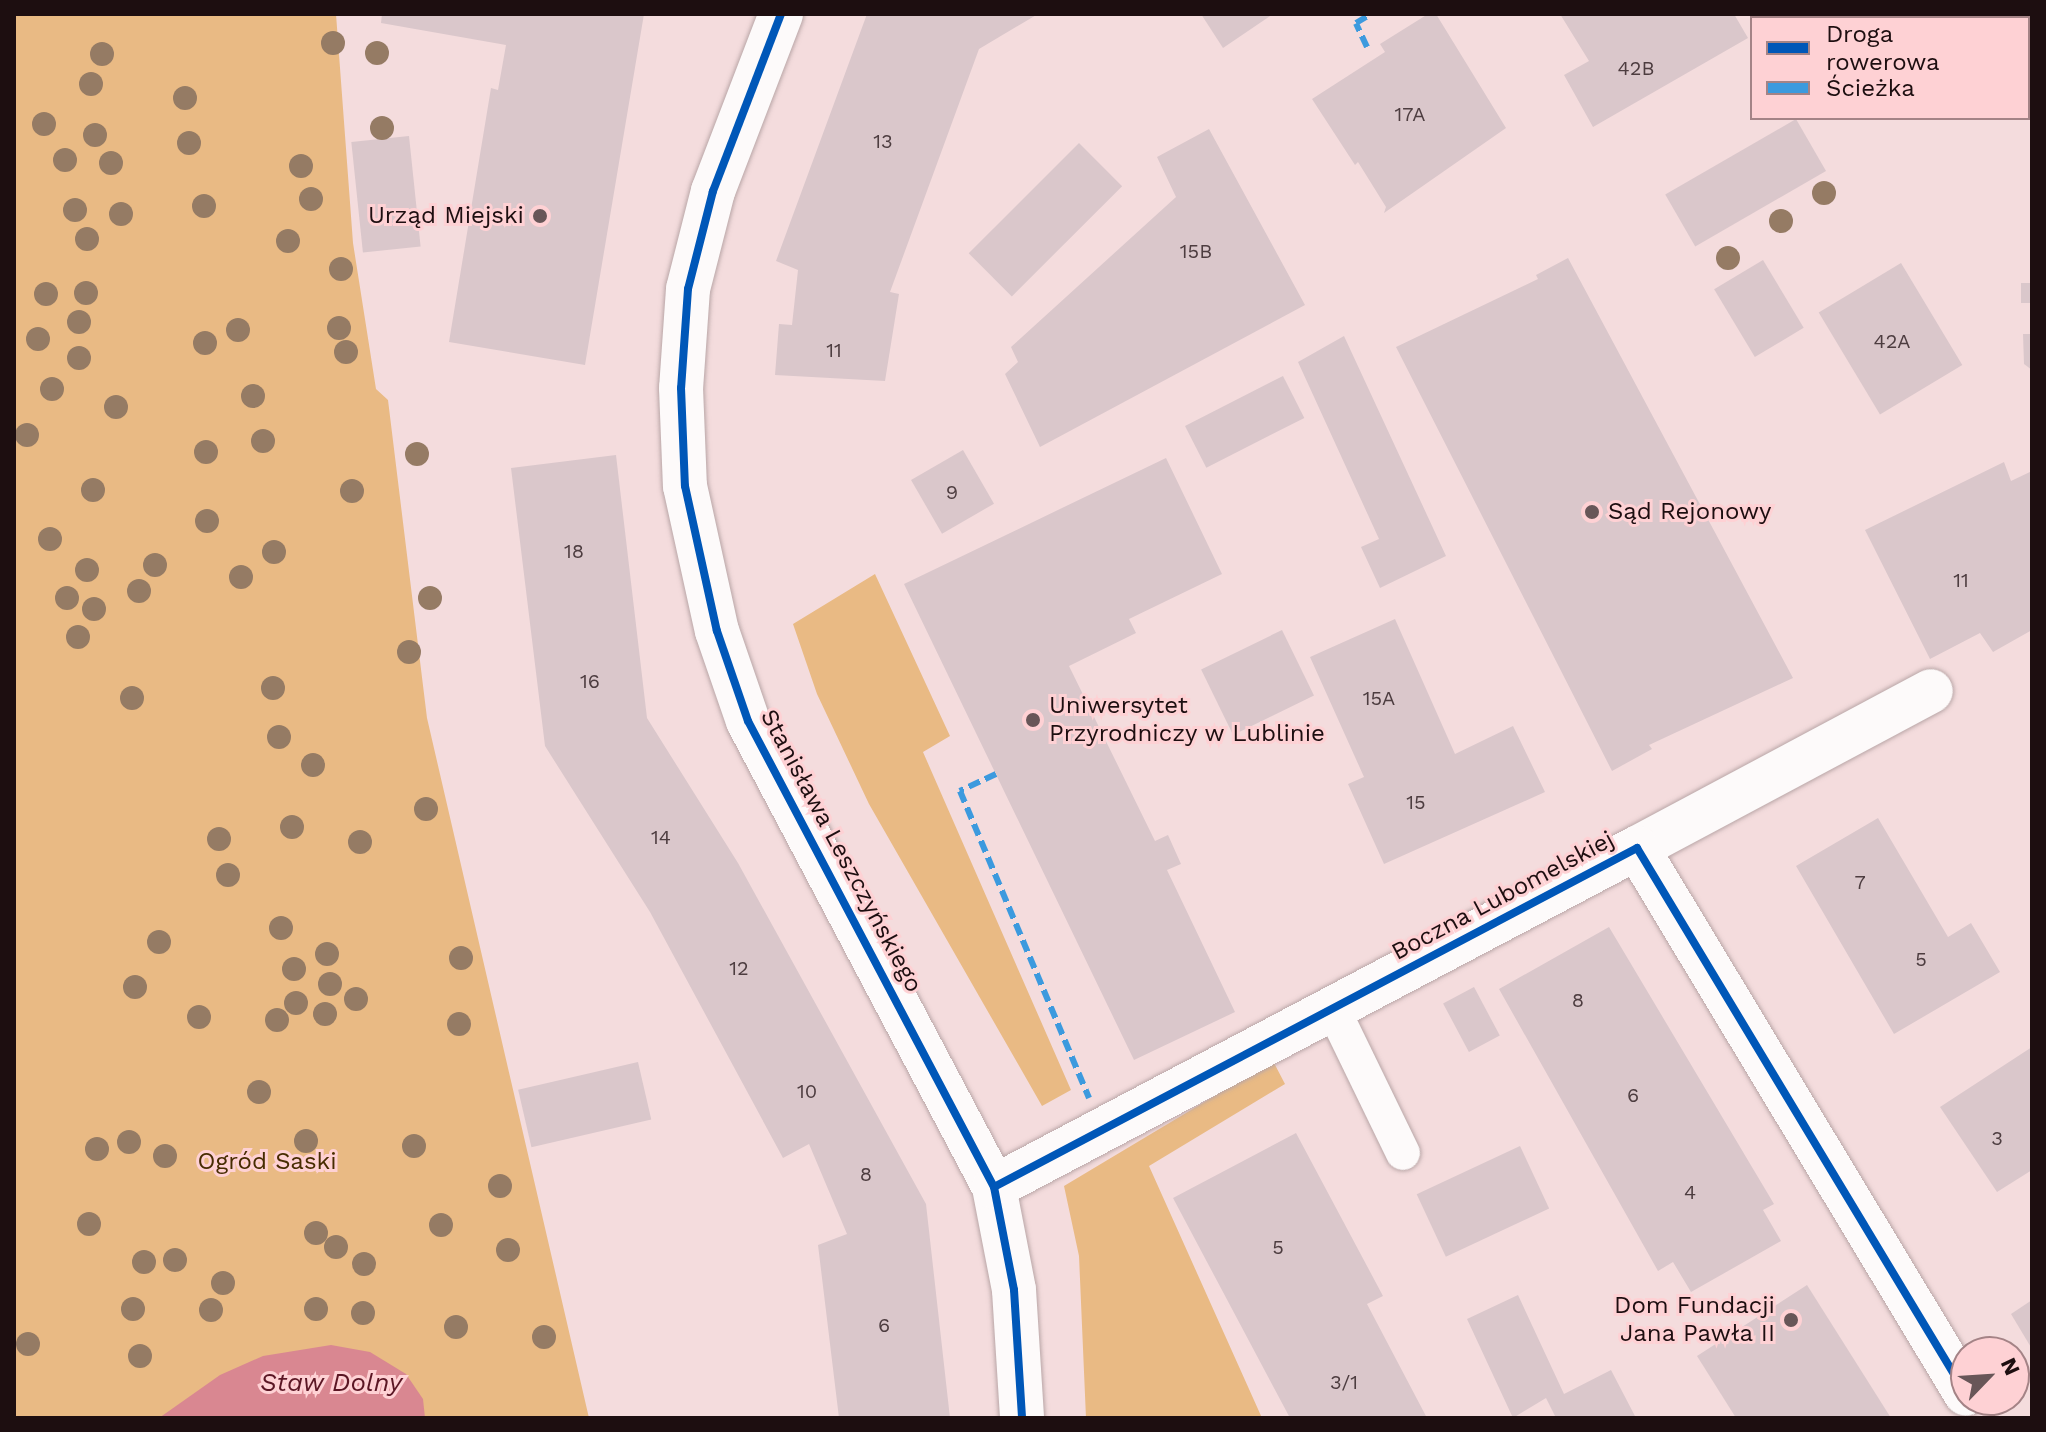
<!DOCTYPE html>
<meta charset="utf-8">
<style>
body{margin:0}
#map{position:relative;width:2046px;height:1432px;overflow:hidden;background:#f4dcdd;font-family:"Work Sans",sans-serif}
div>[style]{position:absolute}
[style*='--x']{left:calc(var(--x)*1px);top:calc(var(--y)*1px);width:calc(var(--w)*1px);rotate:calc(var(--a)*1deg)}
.green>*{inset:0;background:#e9ba84}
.water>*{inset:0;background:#d98791}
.building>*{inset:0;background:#dac7cb;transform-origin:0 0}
.roads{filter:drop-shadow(0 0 2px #b9a6a7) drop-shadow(0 0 2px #b9a6a7)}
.service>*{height:34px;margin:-17px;padding:0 17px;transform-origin:17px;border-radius:17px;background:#fdfafa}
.minor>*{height:44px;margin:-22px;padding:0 22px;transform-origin:22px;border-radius:22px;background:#fdfafa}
.quiet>*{height:6px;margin-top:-3px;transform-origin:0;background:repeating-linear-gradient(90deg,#3c9ade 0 12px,transparent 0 18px)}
.cycleway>*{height:8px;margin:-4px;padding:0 4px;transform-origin:4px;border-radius:4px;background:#0057b8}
.trees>*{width:24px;height:24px;margin:-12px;border-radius:50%;background:#957b64}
.dots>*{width:22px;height:22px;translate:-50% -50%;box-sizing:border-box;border:4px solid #fed1d4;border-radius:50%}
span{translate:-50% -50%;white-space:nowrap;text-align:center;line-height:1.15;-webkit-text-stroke:6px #fed1d4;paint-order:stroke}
.number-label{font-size:20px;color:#4d3d40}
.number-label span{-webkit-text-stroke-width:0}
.poi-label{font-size:24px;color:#1d0e10}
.right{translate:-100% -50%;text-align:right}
.left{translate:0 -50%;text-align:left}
.street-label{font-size:24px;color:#1d0e10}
.park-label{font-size:24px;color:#472c01}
.water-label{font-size:26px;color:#5b1624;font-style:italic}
.frame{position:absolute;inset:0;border:16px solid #1d0e10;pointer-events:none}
.legend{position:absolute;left:1750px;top:16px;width:280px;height:104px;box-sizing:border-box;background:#fed1d4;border:2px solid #a48386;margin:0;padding:10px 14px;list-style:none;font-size:24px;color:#1d0e10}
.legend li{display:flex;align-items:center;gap:16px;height:40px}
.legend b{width:40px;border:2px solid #a48386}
.north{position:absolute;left:1950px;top:1336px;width:80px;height:80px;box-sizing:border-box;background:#fed1d4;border:2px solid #a48386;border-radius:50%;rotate:65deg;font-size:22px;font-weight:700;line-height:32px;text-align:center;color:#1d0e10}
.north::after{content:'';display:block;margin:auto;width:28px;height:36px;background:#685658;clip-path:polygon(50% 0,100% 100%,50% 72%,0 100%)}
</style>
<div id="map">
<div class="green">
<div style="clip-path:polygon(14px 14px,336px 14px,353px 243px,376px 389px,388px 400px,427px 718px,589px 1418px,14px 1418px)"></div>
<div style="clip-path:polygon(875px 574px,950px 736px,923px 752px,1071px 1090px,1042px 1106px,869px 804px,817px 694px,793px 624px)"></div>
<div style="clip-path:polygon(1273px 1061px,1285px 1084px,1149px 1166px,1262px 1418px,1086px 1418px,1079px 1256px,1064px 1186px)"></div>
</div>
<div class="water">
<div style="clip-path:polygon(331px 1345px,370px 1352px,406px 1374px,423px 1399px,425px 1418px,159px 1418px,220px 1375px,263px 1356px)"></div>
</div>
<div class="building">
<div style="clip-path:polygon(382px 14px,644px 14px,585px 365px,449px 342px,491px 88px,498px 90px,506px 45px,381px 23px)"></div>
<div style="clip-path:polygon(867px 14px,1038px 14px,979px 49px,890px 292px,899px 294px,885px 381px,775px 375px,779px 324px,792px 325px,798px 270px,776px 261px)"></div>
<div style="clip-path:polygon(1201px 14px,1273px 14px,1223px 48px)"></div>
<div style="clip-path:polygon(1428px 14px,1436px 14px,1506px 128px,1384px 213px,1386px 207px,1358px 162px,1355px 165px,1312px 99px,1385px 52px,1380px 44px)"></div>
<div style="clip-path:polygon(1560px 14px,1734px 14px,1748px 38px,1593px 127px,1564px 75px,1589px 61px)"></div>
<div style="clip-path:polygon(1818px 14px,1929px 14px,1816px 18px)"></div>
<div style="left:1796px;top:119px;width:60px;height:151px;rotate:60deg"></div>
<div style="clip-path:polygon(1209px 129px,1305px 305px,1040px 447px,1005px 374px,1018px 362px,1011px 347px,1176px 197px,1157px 157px)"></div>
<div style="left:409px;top:136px;width:111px;height:58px;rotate:84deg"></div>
<div style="left:1079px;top:143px;width:61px;height:156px;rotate:45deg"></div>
<div style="clip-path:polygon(1568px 258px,1793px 678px,1649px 745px,1652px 749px,1612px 771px,1396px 347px,1538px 279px,1536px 275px)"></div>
<div style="left:1763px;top:260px;width:79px;height:57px;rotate:59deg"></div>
<div style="left:1901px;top:263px;width:119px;height:96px;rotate:59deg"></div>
<div style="left:2021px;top:283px;width:11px;height:20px"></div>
<div style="clip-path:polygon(2023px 334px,2032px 334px,2032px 370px,2024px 364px)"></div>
<div style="clip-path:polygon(1344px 336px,1446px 556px,1380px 588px,1361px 547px,1379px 539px,1298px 362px)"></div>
<div style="left:1283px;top:376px;width:47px;height:110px;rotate:63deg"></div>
<div style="left:963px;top:450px;width:62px;height:60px;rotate:60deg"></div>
<div style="clip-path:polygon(616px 455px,647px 718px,738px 863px,926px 1204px,950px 1418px,839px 1418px,818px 1245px,847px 1234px,809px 1144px,783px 1158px,650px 912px,545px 746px,511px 468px)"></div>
<div style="clip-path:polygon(1166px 458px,1222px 574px,1129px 619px,1136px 633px,1069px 666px,1155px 841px,1168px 835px,1181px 864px,1167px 870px,1235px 1012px,1134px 1060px,904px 584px)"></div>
<div style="clip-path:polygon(2004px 462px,2011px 481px,2032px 471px,2032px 630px,1993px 652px,1980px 633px,1930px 659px,1865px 530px)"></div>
<div style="clip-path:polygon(1395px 619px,1455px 754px,1513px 726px,1545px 792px,1384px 864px,1348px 784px,1364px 777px,1310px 657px)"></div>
<div style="left:1282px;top:630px;width:73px;height:90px;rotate:64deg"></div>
<div style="clip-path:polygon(1878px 818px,1948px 937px,1971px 923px,2000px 972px,1894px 1034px,1796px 866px)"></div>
<div style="clip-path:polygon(1609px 927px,1774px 1204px,1763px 1210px,1781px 1241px,1691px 1292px,1673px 1262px,1658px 1271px,1499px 989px)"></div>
<div style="left:1474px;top:987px;width:55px;height:35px;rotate:62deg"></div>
<div style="clip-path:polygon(2032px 1047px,2032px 1170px,1997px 1192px,1940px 1107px)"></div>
<div style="left:638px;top:1062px;width:59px;height:123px;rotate:77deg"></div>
<div style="clip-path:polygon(1296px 1133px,1383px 1296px,1367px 1304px,1427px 1418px,1290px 1418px,1173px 1198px)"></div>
<div style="left:1520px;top:1146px;width:69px;height:114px;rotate:65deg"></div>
<div style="clip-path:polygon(1807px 1285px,1891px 1418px,1736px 1418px,1697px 1356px)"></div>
<div style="clip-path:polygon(1518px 1295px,1564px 1394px,1611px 1370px,1636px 1418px,1556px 1418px,1546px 1398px,1513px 1418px,1467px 1319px)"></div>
<div style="clip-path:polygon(2032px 1300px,2032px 1349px,2011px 1314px)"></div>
</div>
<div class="roads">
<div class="service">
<div style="--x:1333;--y:1009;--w:160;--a:64.1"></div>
</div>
<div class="minor">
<div style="--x:781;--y:14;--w:190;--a:111"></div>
<div style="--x:713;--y:191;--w:101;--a:104.3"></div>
<div style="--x:688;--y:289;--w:99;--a:94"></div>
<div style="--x:681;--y:388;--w:98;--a:87.7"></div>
<div style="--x:685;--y:486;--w:148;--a:77.6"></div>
<div style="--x:717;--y:631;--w:95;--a:71"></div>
<div style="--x:748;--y:721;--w:527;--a:62.17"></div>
<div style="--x:994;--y:1187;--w:105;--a:79"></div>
<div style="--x:1014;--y:1290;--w:128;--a:86.4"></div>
<div style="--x:1637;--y:848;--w:333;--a:-28.1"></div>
<div style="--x:994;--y:1187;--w:727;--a:-27.8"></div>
<div style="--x:1637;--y:848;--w:637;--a:58.93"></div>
</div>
</div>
<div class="quiet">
<div style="--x:1367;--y:47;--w:26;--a:-115"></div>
<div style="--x:1356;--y:23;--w:17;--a:-31"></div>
<div style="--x:996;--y:774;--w:40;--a:155"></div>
<div style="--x:960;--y:791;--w:333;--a:67.2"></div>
</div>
<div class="cycleway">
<div style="--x:781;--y:14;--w:190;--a:111"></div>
<div style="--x:713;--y:191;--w:101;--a:104.3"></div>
<div style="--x:688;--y:289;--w:99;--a:94"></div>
<div style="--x:681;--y:388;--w:98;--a:87.7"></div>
<div style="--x:685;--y:486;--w:148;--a:77.6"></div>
<div style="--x:717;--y:631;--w:95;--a:71"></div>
<div style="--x:748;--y:721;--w:527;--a:62.17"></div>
<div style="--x:994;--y:1187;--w:105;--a:79"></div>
<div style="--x:1014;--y:1290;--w:128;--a:86.4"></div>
<div style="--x:994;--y:1187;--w:727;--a:-27.8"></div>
<div style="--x:1637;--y:848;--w:637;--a:58.93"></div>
</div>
<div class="trees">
<div style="left:333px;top:43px"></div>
<div style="left:377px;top:53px"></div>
<div style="left:102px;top:54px"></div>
<div style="left:91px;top:84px"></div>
<div style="left:185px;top:98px"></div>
<div style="left:44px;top:124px"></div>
<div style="left:382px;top:128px"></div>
<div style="left:95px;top:135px"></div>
<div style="left:189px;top:143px"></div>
<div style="left:65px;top:160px"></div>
<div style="left:111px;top:163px"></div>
<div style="left:301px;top:166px"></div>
<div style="left:1824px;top:193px"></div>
<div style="left:311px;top:199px"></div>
<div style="left:204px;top:206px"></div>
<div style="left:75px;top:210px"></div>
<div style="left:121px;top:214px"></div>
<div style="left:1781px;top:221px"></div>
<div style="left:87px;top:239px"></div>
<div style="left:288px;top:241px"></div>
<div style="left:1728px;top:258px"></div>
<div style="left:341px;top:269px"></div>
<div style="left:86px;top:293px"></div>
<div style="left:46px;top:294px"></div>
<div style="left:79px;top:322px"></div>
<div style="left:339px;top:328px"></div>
<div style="left:238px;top:330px"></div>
<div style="left:38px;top:339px"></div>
<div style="left:205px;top:343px"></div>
<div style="left:346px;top:352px"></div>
<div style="left:79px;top:358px"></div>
<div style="left:52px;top:389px"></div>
<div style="left:253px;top:396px"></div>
<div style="left:116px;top:407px"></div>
<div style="left:27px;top:435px"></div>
<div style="left:263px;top:441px"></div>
<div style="left:206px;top:452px"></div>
<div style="left:417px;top:454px"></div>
<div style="left:93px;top:490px"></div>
<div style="left:352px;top:491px"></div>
<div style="left:207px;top:521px"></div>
<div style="left:50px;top:539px"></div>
<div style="left:274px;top:552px"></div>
<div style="left:155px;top:565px"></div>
<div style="left:87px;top:570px"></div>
<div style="left:241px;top:577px"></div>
<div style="left:139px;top:591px"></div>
<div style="left:67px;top:598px"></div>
<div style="left:430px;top:598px"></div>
<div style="left:94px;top:609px"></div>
<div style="left:78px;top:637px"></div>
<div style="left:409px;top:652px"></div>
<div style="left:273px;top:688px"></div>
<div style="left:132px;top:698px"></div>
<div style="left:279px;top:737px"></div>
<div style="left:313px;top:765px"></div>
<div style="left:426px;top:809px"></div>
<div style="left:292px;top:827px"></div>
<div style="left:219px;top:839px"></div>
<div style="left:360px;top:842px"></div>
<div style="left:228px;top:875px"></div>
<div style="left:281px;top:928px"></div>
<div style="left:159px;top:942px"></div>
<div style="left:327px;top:954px"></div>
<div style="left:461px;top:958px"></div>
<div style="left:294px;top:969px"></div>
<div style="left:330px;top:984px"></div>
<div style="left:135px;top:987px"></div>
<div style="left:356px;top:999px"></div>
<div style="left:296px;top:1003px"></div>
<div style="left:325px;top:1014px"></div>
<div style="left:199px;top:1017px"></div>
<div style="left:277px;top:1020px"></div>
<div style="left:459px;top:1024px"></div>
<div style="left:259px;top:1092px"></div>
<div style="left:306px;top:1141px"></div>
<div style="left:129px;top:1142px"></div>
<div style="left:414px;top:1146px"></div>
<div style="left:97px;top:1149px"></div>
<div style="left:165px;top:1156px"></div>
<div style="left:500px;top:1186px"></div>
<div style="left:89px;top:1224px"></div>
<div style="left:441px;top:1225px"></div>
<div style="left:316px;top:1233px"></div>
<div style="left:336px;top:1247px"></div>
<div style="left:508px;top:1250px"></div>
<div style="left:175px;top:1260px"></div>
<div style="left:144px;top:1262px"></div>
<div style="left:364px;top:1264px"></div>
<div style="left:223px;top:1283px"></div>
<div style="left:133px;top:1309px"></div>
<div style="left:316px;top:1309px"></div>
<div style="left:211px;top:1310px"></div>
<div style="left:363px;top:1313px"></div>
<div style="left:456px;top:1327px"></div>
<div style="left:544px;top:1337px"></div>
<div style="left:28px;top:1344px"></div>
<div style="left:140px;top:1356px"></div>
</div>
<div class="dots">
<div style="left:540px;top:216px;background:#685658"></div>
<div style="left:1592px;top:512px;background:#685658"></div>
<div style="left:1033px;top:720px;background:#685658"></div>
<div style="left:1791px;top:1320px;background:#685658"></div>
</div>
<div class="number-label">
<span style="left:1636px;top:68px">42B</span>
<span style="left:1410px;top:114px">17A</span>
<span style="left:883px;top:141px">13</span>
<span style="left:1196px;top:251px">15B</span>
<span style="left:1892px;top:341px">42A</span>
<span style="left:834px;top:350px">11</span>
<span style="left:952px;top:492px">9</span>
<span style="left:574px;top:551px">18</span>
<span style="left:1961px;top:580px">11</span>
<span style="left:590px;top:681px">16</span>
<span style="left:1379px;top:698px">15A</span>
<span style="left:1416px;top:802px">15</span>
<span style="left:661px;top:837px">14</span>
<span style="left:1860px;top:882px">7</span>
<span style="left:1921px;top:959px">5</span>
<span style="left:739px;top:968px">12</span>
<span style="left:1578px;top:1000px">8</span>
<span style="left:807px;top:1091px">10</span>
<span style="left:1633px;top:1095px">6</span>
<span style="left:1997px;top:1138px">3</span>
<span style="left:866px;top:1174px">8</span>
<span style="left:1690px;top:1192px">4</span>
<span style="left:1278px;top:1247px">5</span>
<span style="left:884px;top:1325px">6</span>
<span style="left:1344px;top:1382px">3/1</span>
</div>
<div class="poi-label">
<span class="right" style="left:524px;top:216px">Urząd Miejski</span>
<span class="left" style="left:1608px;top:512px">Sąd Rejonowy</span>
<span class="left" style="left:1049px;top:720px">Uniwersytet<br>Przyrodniczy w Lublinie</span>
<span class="right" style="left:1775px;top:1320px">Dom Fundacji<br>Jana Pawła II</span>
</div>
<div class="street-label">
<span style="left:841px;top:851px;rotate:62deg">Stanisława Leszczyńskiego</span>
<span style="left:1503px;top:896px;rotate:-28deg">Boczna Lubomelskiej</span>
</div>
<div class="park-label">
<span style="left:267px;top:1162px">Ogród Saski</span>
</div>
<div class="water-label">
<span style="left:331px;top:1383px">Staw Dolny</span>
</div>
<div class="frame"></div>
<ul class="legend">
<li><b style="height:10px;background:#0057b8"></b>Droga rowerowa</li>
<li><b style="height:10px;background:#3c9ade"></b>Ścieżka</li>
</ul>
<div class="north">N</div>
</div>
